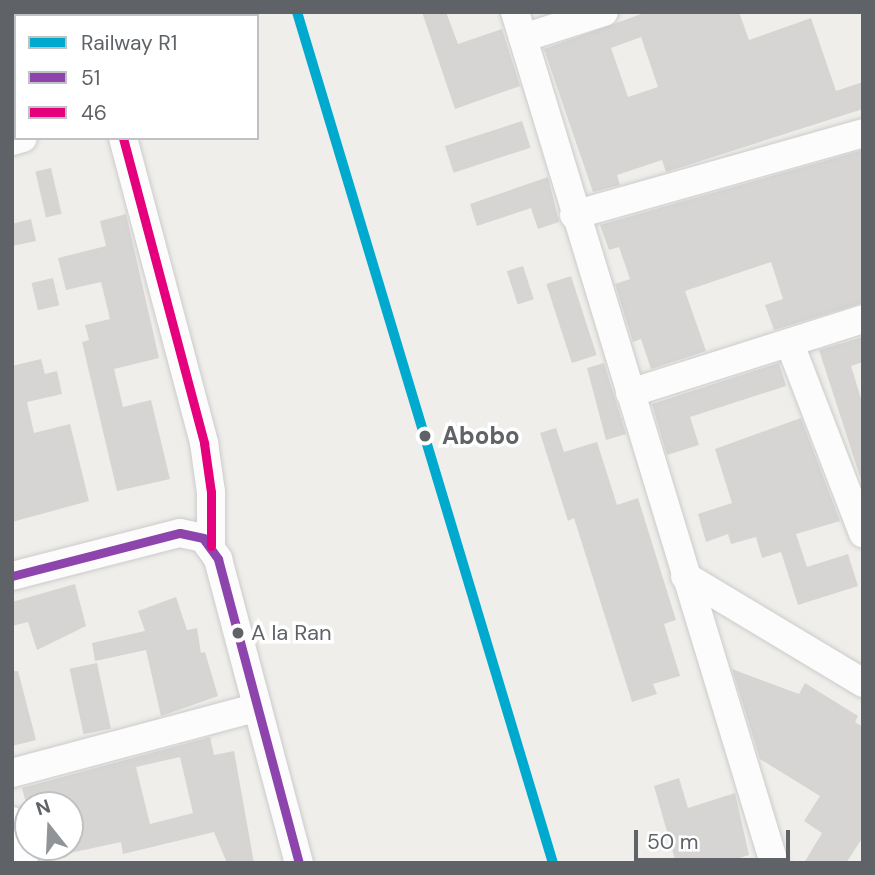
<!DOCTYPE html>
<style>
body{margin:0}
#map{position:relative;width:875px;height:875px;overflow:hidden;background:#efeeea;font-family:"DM Sans",sans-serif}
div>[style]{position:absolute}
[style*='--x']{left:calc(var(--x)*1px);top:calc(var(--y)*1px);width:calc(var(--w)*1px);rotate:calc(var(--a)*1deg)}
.industrial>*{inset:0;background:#dfddda;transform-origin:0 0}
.building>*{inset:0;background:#d6d5d3;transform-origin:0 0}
.roads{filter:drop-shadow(0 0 2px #cbcccc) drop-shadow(0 0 2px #cbcccc)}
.minor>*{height:28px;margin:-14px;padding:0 14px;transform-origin:14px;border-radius:14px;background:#fdfcfc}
.rail>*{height:8px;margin-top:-4px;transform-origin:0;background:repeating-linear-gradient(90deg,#fff 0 16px,#e4e4e4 0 32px);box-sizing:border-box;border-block:2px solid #e4e4e4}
.bus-1>*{height:9px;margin:-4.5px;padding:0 4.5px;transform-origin:4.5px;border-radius:4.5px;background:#8e44ad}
.bus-2>*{height:9px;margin:-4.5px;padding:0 4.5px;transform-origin:4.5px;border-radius:4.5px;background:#e5007d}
.rail-1>*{height:10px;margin:-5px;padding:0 5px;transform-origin:5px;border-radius:5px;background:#00a9ce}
.dots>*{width:19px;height:19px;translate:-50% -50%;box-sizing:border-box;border:4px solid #fff;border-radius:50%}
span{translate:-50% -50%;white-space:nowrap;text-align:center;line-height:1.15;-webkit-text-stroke:7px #fff;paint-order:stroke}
.bus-label{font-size:22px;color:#5f6368}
.left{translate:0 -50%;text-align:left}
.stop-label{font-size:24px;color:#5f6368;font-weight:700}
.frame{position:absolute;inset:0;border:14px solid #5f6368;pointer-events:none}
.legend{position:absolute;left:14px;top:14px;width:245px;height:126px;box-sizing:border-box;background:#fff;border:2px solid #bfc1c3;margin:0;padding:9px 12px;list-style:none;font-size:21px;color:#5f6368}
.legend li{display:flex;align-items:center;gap:14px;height:35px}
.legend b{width:35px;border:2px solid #bfc1c3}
.north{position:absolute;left:14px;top:791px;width:70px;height:70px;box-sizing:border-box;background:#fff;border:2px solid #bfc1c3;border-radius:50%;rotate:342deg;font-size:19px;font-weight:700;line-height:28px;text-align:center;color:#5f6368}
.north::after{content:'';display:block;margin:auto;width:24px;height:32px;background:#919496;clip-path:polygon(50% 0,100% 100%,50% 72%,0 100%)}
.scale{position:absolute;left:634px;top:830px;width:156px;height:32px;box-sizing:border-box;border:4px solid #5f6368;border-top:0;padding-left:9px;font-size:21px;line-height:24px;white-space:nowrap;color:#5f6368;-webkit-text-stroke:5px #fff;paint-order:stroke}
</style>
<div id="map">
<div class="industrial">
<div style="clip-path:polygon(12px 12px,77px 12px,16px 16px,12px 89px)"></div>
<div style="left:134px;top:12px;width:71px;height:6px"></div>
</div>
<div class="building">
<div style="clip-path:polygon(422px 12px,446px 12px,458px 44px,502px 29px,520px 86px,455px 109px)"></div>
<div style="clip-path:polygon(evenodd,647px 12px,739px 12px,749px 40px,811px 18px,836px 91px,863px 82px,863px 109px,666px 172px,662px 160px,617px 175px,620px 185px,593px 192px,544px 49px,647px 12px,641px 37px,658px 87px,628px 97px,611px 48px,641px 37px)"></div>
<div style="left:522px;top:121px;width:28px;height:81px;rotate:72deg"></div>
<div style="clip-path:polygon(863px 150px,863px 303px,774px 330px,765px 305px,783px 299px,771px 262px,685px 291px,706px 351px,651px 369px,641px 339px,633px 342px,615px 284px,630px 279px,619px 247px,609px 250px,600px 225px)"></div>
<div style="left:51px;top:168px;width:47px;height:16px;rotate:77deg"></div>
<div style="clip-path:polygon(548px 177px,559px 222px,538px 229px,531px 208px,477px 226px,470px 204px)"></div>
<div style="clip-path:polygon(126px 214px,159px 358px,114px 369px,123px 407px,151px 400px,170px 479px,117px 491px,82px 342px,89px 340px,85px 325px,110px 319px,101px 282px,66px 290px,58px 258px,106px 246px,100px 221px)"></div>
<div style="clip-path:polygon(31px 219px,36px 241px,12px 246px,12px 224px)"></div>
<div style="left:523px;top:266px;width:35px;height:17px;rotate:72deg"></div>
<div style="left:571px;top:276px;width:83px;height:26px;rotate:72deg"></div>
<div style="left:53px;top:278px;width:28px;height:22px;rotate:77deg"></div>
<div style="clip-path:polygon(863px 337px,863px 362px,851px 366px,863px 405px,863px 486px,819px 350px)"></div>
<div style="clip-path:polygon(41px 359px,45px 374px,57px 371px,62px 394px,27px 402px,34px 433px,70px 424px,89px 501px,12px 522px,12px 366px)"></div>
<div style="clip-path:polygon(604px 363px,626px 434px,606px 440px,587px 368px)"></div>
<div style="clip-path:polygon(779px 363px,786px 386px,690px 417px,699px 445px,667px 455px,652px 404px)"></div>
<div style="clip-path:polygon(801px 418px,840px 521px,796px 534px,807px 567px,848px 554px,858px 586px,798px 605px,781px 552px,762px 558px,756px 537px,731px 544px,728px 534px,706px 542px,698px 514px,732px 503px,715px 449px)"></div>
<div style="clip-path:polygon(556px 428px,564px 452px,597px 442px,617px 505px,638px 498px,676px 620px,664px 624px,680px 676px,653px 684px,657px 694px,632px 702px,574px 518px,568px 521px,540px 433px)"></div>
<div style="clip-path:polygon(75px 584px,86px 626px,37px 650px,28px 622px,12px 626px,12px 602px)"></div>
<div style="clip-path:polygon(176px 597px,187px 630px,197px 628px,201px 653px,205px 652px,218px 696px,161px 716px,146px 650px,95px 661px,92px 643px,145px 631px,138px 611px)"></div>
<div style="left:97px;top:663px;width:67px;height:28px;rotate:78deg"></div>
<div style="clip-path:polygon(732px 669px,799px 694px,805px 683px,858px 716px,855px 722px,863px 727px,863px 837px,846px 863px,804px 863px,822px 833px,804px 821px,820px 796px,760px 759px)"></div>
<div style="clip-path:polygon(12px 671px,18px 671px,36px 740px,12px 746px)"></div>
<div style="clip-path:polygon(evenodd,210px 737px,214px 755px,234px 751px,254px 863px,227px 863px,214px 832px,123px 854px,121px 842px,70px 853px,70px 805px,27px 807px,22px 788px,210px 737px,180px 757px,193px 813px,150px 824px,136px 767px,180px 757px)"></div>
<div style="clip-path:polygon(679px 778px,688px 808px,735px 793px,749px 855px,724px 863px,676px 863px,654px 786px)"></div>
</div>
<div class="roads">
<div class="minor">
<div style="--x:86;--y:12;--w:4;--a:76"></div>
<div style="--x:515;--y:12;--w:890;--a:73.07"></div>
<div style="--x:523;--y:38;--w:85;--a:-17.8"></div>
<div style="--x:123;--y:138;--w:316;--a:75.1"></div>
<div style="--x:204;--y:443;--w:49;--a:81.9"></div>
<div style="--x:211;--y:492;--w:54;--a:90"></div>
<div style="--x:12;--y:141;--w:11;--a:-15"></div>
<div style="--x:574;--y:215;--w:300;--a:-15.8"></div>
<div style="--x:790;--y:344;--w:203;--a:68.9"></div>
<div style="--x:630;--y:393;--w:244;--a:-17.6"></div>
<div style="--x:12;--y:576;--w:173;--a:-14.4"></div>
<div style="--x:180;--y:533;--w:24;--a:12"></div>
<div style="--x:203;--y:538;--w:26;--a:54"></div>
<div style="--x:218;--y:559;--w:315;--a:75.1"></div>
<div style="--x:685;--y:576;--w:208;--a:31"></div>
<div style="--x:12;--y:773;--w:252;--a:-15"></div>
<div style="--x:12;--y:821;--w:44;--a:74.1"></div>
</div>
</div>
<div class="rail">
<div style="--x:297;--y:12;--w:889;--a:73.26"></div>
</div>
<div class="bus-1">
<div style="--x:12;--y:576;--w:173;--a:-14.4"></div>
<div style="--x:180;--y:533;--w:24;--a:12"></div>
<div style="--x:203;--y:538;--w:26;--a:54"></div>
<div style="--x:218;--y:559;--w:315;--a:75.1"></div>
</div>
<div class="bus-2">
<div style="--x:123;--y:138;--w:316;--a:75.1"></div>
<div style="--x:204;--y:443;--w:49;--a:81.9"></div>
<div style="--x:211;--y:492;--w:54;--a:90"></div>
</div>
<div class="rail-1">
<div style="--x:297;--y:12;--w:889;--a:73.26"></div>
</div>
<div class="dots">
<div style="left:425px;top:436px;background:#5f6368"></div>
<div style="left:238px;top:633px;background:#5f6368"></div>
</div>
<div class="bus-label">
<span class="left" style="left:251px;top:633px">A la Ran</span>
</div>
<div class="stop-label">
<span class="left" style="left:442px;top:436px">Abobo</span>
</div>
<div class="frame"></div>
<ul class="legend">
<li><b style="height:9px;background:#00a9ce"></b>Railway R1</li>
<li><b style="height:9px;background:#8e44ad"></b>51</li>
<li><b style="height:9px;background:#e5007d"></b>46</li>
</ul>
<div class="north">N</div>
<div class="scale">50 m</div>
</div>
